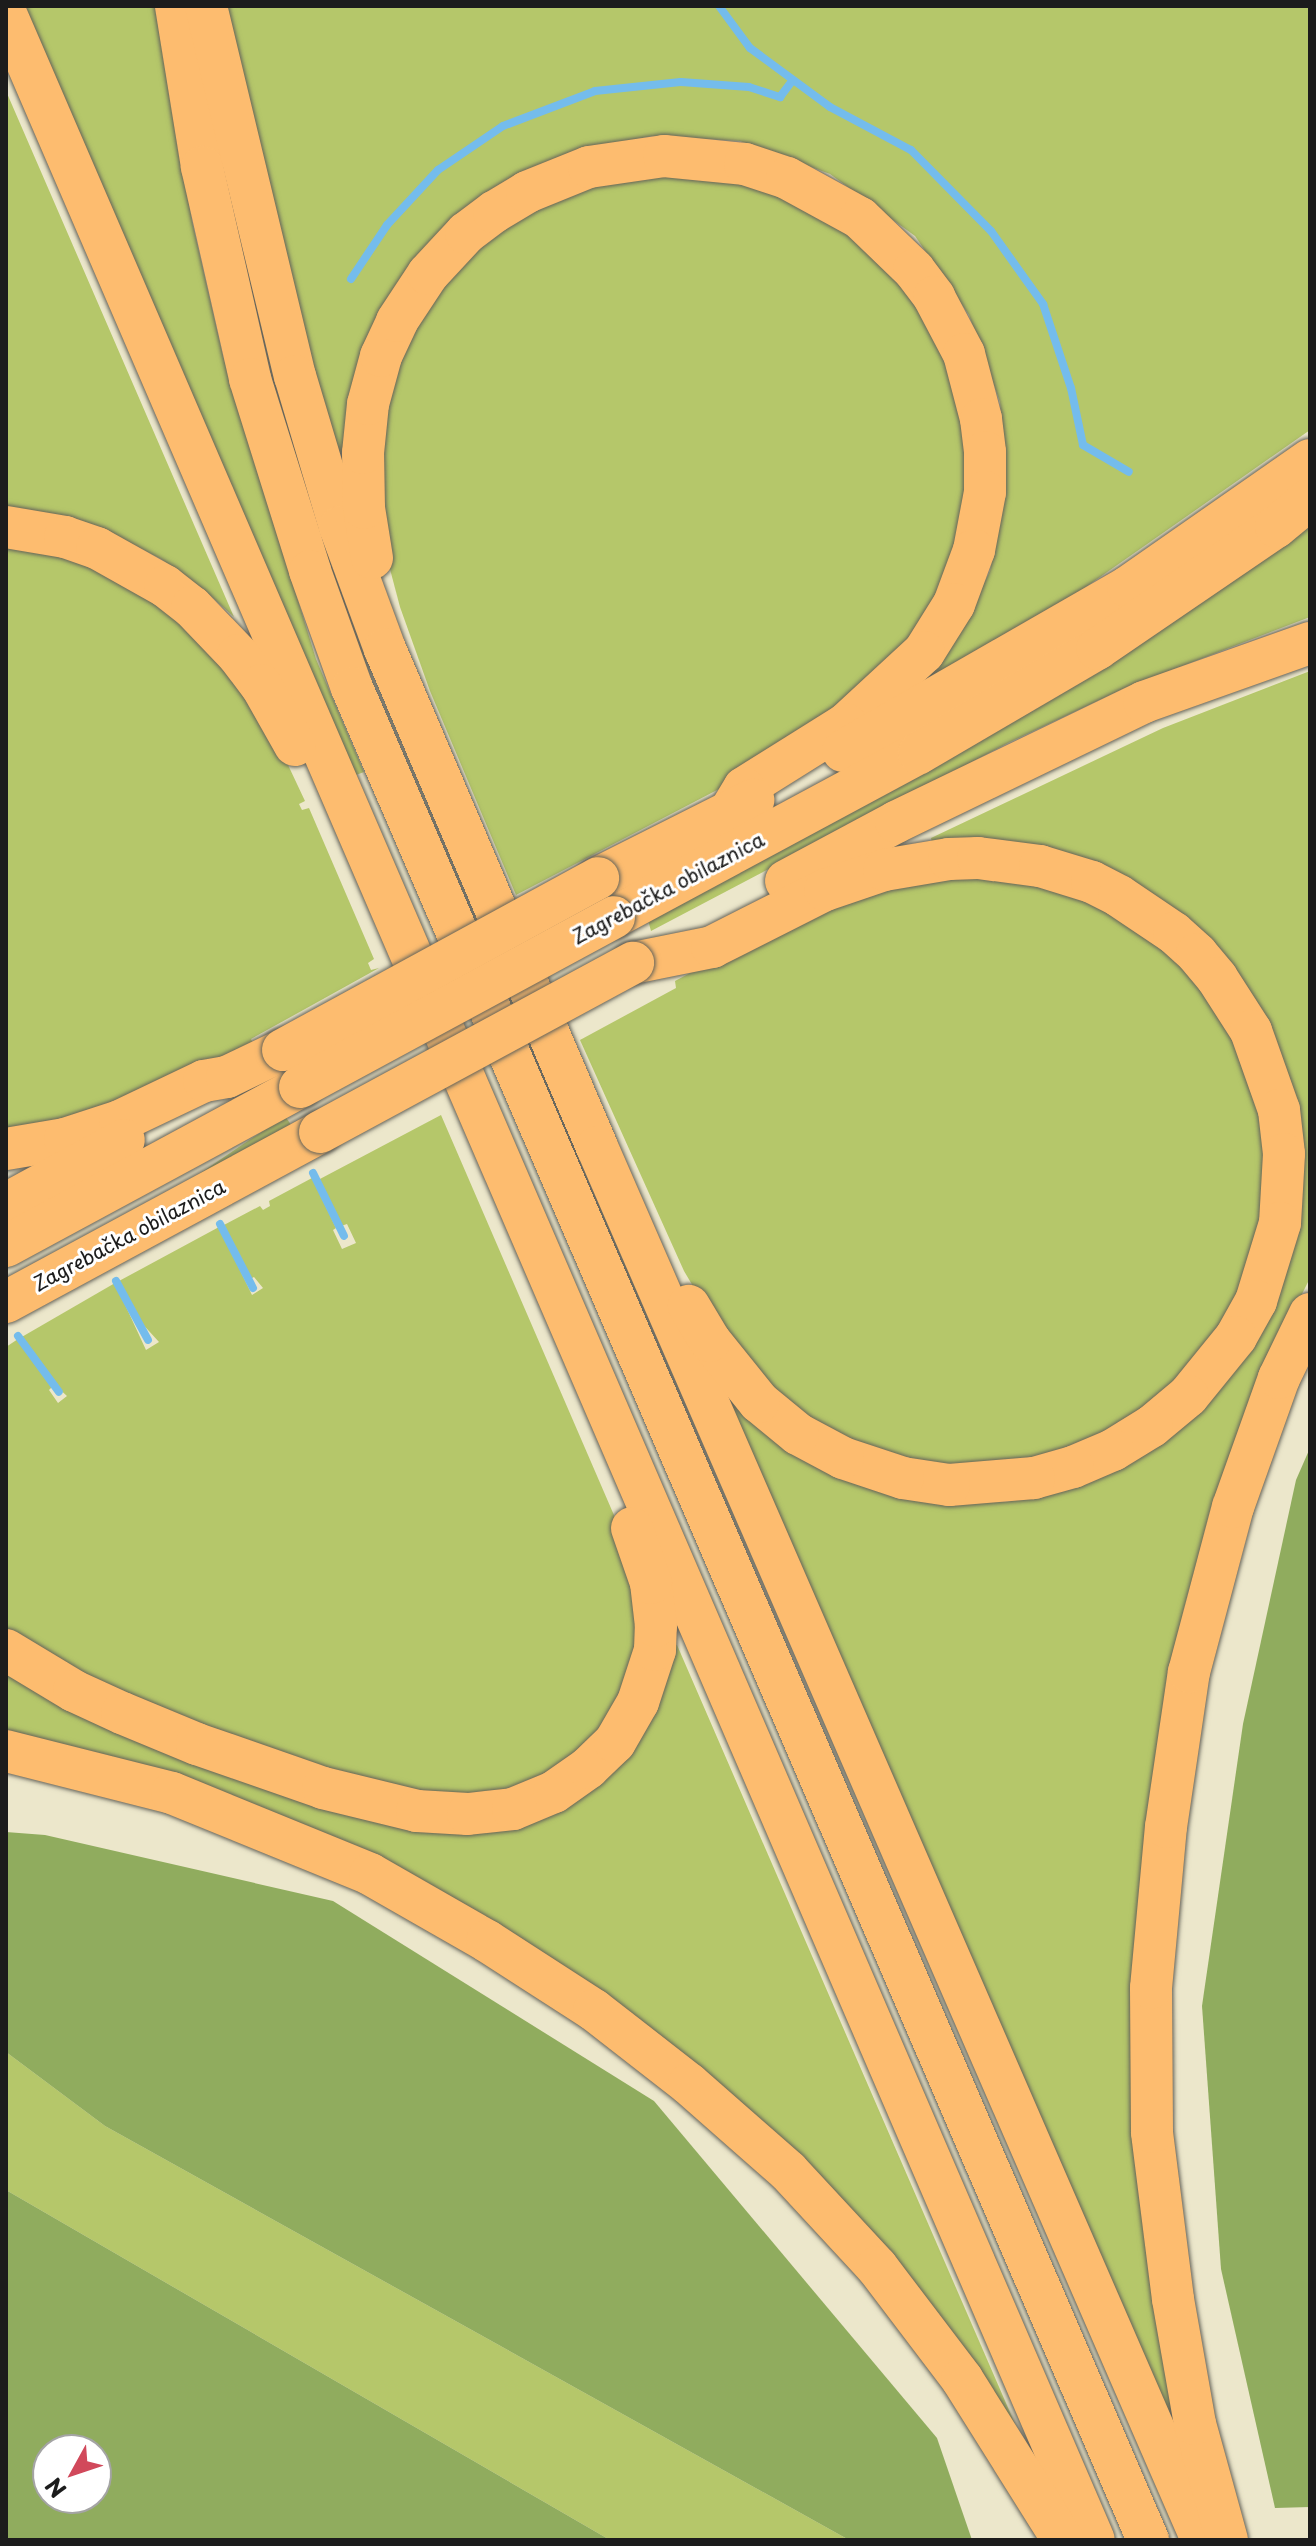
<!DOCTYPE html>
<meta charset="utf-8">
<style>
body{margin:0}
#map{position:relative;width:1316px;height:2546px;overflow:hidden;background:#ece7cb;font-family:"Playpen Sans",sans-serif}
div>[style]{position:absolute}
[style*='--x']{left:calc(var(--x)*1px);top:calc(var(--y)*1px);width:calc(var(--w)*1px);rotate:calc(var(--a)*1deg)}
.green>*{inset:0;background:#b5c76a;transform-origin:0 0}
.forest>*{inset:0;background:#90ac5e}
.stream>*{height:8px;margin:-4px;padding:0 4px;transform-origin:4px;border-radius:4px;background:#74bcec}
.roads{filter:drop-shadow(0 0 2px #656359) drop-shadow(0 0 2px #656359)}
.highway>*{height:42px;margin:-21px;padding:0 21px;transform-origin:21px;border-radius:21px;background:#fdbc6f}
.bridges{filter:drop-shadow(0 0 2px #656359) drop-shadow(0 0 2px #656359)}
.highway-bridge>*{height:42px;margin:-21px;padding:0 21px;transform-origin:21px;border-radius:21px;background:#fdbc6f}
span{translate:-50% -50%;white-space:nowrap;text-align:center;line-height:1.15;-webkit-text-stroke:6px #fff;paint-order:stroke}
.street-label{font-size:20px;color:#1c1c1c}
.frame{position:absolute;inset:0;border:8px solid #1c1c1c;pointer-events:none}
.north{position:absolute;left:32px;top:2434px;width:80px;height:80px;box-sizing:border-box;background:#fff;border:2px solid #a4a4a4;border-radius:50%;rotate:230deg;font-size:22px;font-weight:700;line-height:32px;text-align:center;color:#1c1c1c}
.north::after{content:'';display:block;margin:auto;width:28px;height:36px;background:#d1495b;clip-path:polygon(50% 0,100% 100%,50% 72%,0 100%)}
</style>
<div id="map">
<div class="green">
<div style="clip-path:polygon(23px 6px,157px 6px,192px 221px,223px 356px,316px 659px,364px 772px,356px 775px)"></div>
<div style="clip-path:polygon(222px 6px,1310px 6px,1310px 430px,1063px 603px,913px 692px,966px 620px,990px 571px,1006px 490px,1000px 402px,969px 315px,915px 236px,830px 174px,740px 141px,652px 136px,574px 152px,447px 225px,341px 453px,336px 449px,305px 346px)"></div>
<div style="clip-path:polygon(6px 91px,234px 617px,203px 589px,161px 559px,107px 531px,6px 511px)"></div>
<div style="clip-path:polygon(676px 174px,760px 186px,848px 231px,914px 300px,936px 337px,954px 381px,963px 418px,967px 466px,963px 514px,951px 561px,935px 600px,909px 642px,884px 671px,719px 789px,516px 895px,430px 691px,400px 607px,386px 554px,380px 430px,394px 372px,420px 317px,457px 267px,495px 233px,540px 204px,586px 186px)"></div>
<div style="clip-path:polygon(1310px 521px,1310px 617px,1125px 688px,1008px 743px,651px 931px,648px 920px)"></div>
<div style="clip-path:polygon(6px 544px,102px 566px,205px 640px,281px 750px,305px 801px,299px 804px,302px 810px,309px 808px,374px 959px,368px 963px,371px 970px,379px 968px,251px 1039px,253px 1044px,119px 1108px,6px 1133px)"></div>
<div style="clip-path:polygon(1310px 671px,1310px 1278px,1291px 1316px,1150px 1806px,1191px 2464px,727px 1402px,730px 1398px,938px 1501px,1005px 1502px,1050px 1494px,1105px 1473px,1291px 1248px,1221px 954px,932px 843px,931px 838px,1163px 728px)"></div>
<div style="clip-path:polygon(947px 878px,1003px 878px,1056px 888px,1109px 911px,1183px 965px,1220px 1011px,1243px 1056px,1260px 1109px,1267px 1159px,1264px 1203px,1240px 1289px,1221px 1326px,1188px 1370px,1142px 1411px,1090px 1443px,1029px 1461px,963px 1469px,905px 1461px,851px 1442px,808px 1419px,769px 1388px,710px 1315px,684px 1271px,580px 1040px,676px 988px,675px 981px,756px 938px,883px 888px)"></div>
<div style="clip-path:polygon(441px 1115px,623px 1536px,635px 1570px,640px 1652px,607px 1726px,550px 1777px,466px 1801px,349px 1780px,101px 1687px,6px 1631px,6px 1347px,18px 1339px,43px 1375px,53px 1386px,49px 1390px,58px 1403px,67px 1396px,43px 1374px,20px 1338px,115px 1283px,146px 1350px,159px 1342px,138px 1319px,119px 1281px,219px 1227px,252px 1295px,263px 1288px,254px 1277px,250px 1279px,222px 1226px,260px 1206px,263px 1210px,270px 1206px,269px 1201px,312px 1178px,336px 1228px,333px 1230px,342px 1249px,356px 1243px,347px 1224px,341px 1226px,318px 1180px)"></div>
<div style="left:285px;top:1116px;width:11px;height:317px;rotate:56deg"></div>
<div style="clip-path:polygon(673px 1644px,677px 1645px,1019px 2433px,597px 1994px,6px 1736px,6px 1671px,196px 1763px,560px 1808px)"></div>
<div style="clip-path:polygon(6px 2052px,105px 2126px,849px 2540px,610px 2540px,6px 2190px)"></div>
</div>
<div class="forest">
<div style="clip-path:polygon(1310px 1448px,1310px 2507px,1275px 2508px,1221px 2269px,1202px 2006px,1243px 1724px,1296px 1480px)"></div>
<div style="clip-path:polygon(6px 1832px,45px 1835px,333px 1901px,654px 2101px,937px 2438px,972px 2540px,849px 2540px,105px 2126px,6px 2052px)"></div>
<div style="clip-path:polygon(evenodd,6px 2190px,610px 2540px,6px 2540px,6px 2190px,48px 2450px,96px 2450px,96px 2498px,48px 2498px,48px 2450px)"></div>
</div>
<div class="stream">
<div style="--x:719;--y:6;--w:52;--a:53.6"></div>
<div style="--x:750;--y:48;--w:99;--a:36.4"></div>
<div style="--x:830;--y:107;--w:92;--a:28"></div>
<div style="--x:911;--y:150;--w:114;--a:45.4"></div>
<div style="--x:991;--y:231;--w:90;--a:54.5"></div>
<div style="--x:1043;--y:304;--w:89;--a:71.6"></div>
<div style="--x:1071;--y:388;--w:58;--a:78.1"></div>
<div style="--x:1083;--y:445;--w:53;--a:30.4"></div>
<div style="--x:351;--y:279;--w:65;--a:-56.3"></div>
<div style="--x:387;--y:225;--w:75;--a:-47.2"></div>
<div style="--x:438;--y:170;--w:78;--a:-34.1"></div>
<div style="--x:503;--y:126;--w:98;--a:-20.8"></div>
<div style="--x:595;--y:91;--w:86;--a:-6"></div>
<div style="--x:681;--y:82;--w:68;--a:4.2"></div>
<div style="--x:749;--y:87;--w:33;--a:18"></div>
<div style="--x:780;--y:97;--w:21;--a:-53"></div>
<div style="--x:313;--y:1173;--w:70;--a:63.8"></div>
<div style="--x:220;--y:1224;--w:72;--a:62.7"></div>
<div style="--x:116;--y:1281;--w:67;--a:61.5"></div>
<div style="--x:18;--y:1336;--w:69;--a:53.8"></div>
</div>
<div class="roads">
<div class="highway">
<div style="--x:176;--y:6;--w:163;--a:80.8"></div>
<div style="--x:202;--y:167;--w:217;--a:77.2"></div>
<div style="--x:250;--y:379;--w:201;--a:72.6"></div>
<div style="--x:310;--y:571;--w:124;--a:70.3"></div>
<div style="--x:352;--y:688;--w:2016;--a:66.74"></div>
<div style="--x:206;--y:6;--w:381;--a:76.5"></div>
<div style="--x:295;--y:376;--w:158;--a:73.4"></div>
<div style="--x:340;--y:527;--w:130;--a:69.8"></div>
<div style="--x:385;--y:649;--w:541;--a:66.94"></div>
<div style="--x:597;--y:1147;--w:1519;--a:66.52"></div>
<div style="--x:6;--y:14;--w:2750;--a:66.7"></div>
<div style="--x:6;--y:527;--w:60;--a:9.6"></div>
<div style="--x:65;--y:537;--w:34;--a:19"></div>
<div style="--x:97;--y:548;--w:78;--a:29.2"></div>
<div style="--x:165;--y:586;--w:34;--a:38"></div>
<div style="--x:192;--y:607;--w:66;--a:46.2"></div>
<div style="--x:238;--y:655;--w:38;--a:53"></div>
<div style="--x:261;--y:685;--w:69;--a:60.5"></div>
<div style="--x:372;--y:558;--w:51;--a:-99.1"></div>
<div style="--x:364;--y:508;--w:55;--a:-91"></div>
<div style="--x:363;--y:453;--w:49;--a:-84.2"></div>
<div style="--x:368;--y:404;--w:50;--a:-74.8"></div>
<div style="--x:381;--y:356;--w:38;--a:-65"></div>
<div style="--x:397;--y:321;--w:56;--a:-56.6"></div>
<div style="--x:428;--y:274;--w:56;--a:-47.2"></div>
<div style="--x:466;--y:233;--w:35;--a:-37"></div>
<div style="--x:494;--y:212;--w:39;--a:-31"></div>
<div style="--x:527;--y:192;--w:67;--a:-22"></div>
<div style="--x:589;--y:167;--w:76;--a:-8.3"></div>
<div style="--x:664;--y:156;--w:81;--a:5.6"></div>
<div style="--x:745;--y:164;--w:44;--a:18.4"></div>
<div style="--x:787;--y:178;--w:83;--a:28.7"></div>
<div style="--x:860;--y:218;--w:75;--a:43.9"></div>
<div style="--x:914;--y:270;--w:34;--a:53"></div>
<div style="--x:934;--y:297;--w:64;--a:62.2"></div>
<div style="--x:964;--y:354;--w:67;--a:75.3"></div>
<div style="--x:981;--y:419;--w:33;--a:83"></div>
<div style="--x:985;--y:452;--w:40;--a:90"></div>
<div style="--x:985;--y:492;--w:59;--a:100.7"></div>
<div style="--x:974;--y:550;--w:58;--a:110.3"></div>
<div style="--x:954;--y:604;--w:57;--a:122"></div>
<div style="--x:924;--y:652;--w:106;--a:137.3"></div>
<div style="--x:846;--y:724;--w:120;--a:147.9"></div>
<div style="--x:744;--y:788;--w:29;--a:121"></div>
<div style="--x:843;--y:751;--w:329;--a:-29.9"></div>
<div style="--x:1128;--y:587;--w:222;--a:-34.9"></div>
<div style="--x:598;--y:878;--w:174;--a:-26.7"></div>
<div style="--x:786;--y:881;--w:125;--a:-28.2"></div>
<div style="--x:896;--y:822;--w:276;--a:-25.8"></div>
<div style="--x:1144;--y:702;--w:176;--a:-19.6"></div>
<div style="--x:614;--y:917;--w:346;--a:-28.3"></div>
<div style="--x:919;--y:753;--w:206;--a:-30.3"></div>
<div style="--x:1097;--y:649;--w:217;--a:-34.3"></div>
<div style="--x:1276;--y:527;--w:44;--a:-39.5"></div>
<div style="--x:633;--y:963;--w:81;--a:-11.4"></div>
<div style="--x:712;--y:947;--w:127;--a:-26.8"></div>
<div style="--x:825;--y:890;--w:62;--a:-18.7"></div>
<div style="--x:884;--y:870;--w:66;--a:-9.6"></div>
<div style="--x:949;--y:859;--w:29;--a:-2"></div>
<div style="--x:978;--y:858;--w:63;--a:7.4"></div>
<div style="--x:1040;--y:866;--w:54;--a:17.1"></div>
<div style="--x:1092;--y:882;--w:30;--a:27"></div>
<div style="--x:1119;--y:896;--w:66;--a:33.9"></div>
<div style="--x:1174;--y:933;--w:31;--a:42"></div>
<div style="--x:1197;--y:954;--w:31;--a:50"></div>
<div style="--x:1217;--y:978;--w:63;--a:57.3"></div>
<div style="--x:1251;--y:1031;--w:84;--a:70.5"></div>
<div style="--x:1279;--y:1110;--w:44;--a:83.5"></div>
<div style="--x:1284;--y:1154;--w:69;--a:93.3"></div>
<div style="--x:1280;--y:1223;--w:82;--a:107.1"></div>
<div style="--x:1256;--y:1301;--w:41;--a:119.1"></div>
<div style="--x:1236;--y:1337;--w:76;--a:129.1"></div>
<div style="--x:1188;--y:1396;--w:47;--a:140.2"></div>
<div style="--x:1152;--y:1426;--w:46;--a:148.4"></div>
<div style="--x:1113;--y:1450;--w:43;--a:157"></div>
<div style="--x:1073;--y:1467;--w:41;--a:164.2"></div>
<div style="--x:1034;--y:1478;--w:85;--a:175.3"></div>
<div style="--x:949;--y:1485;--w:47;--a:-171.3"></div>
<div style="--x:903;--y:1478;--w:63;--a:-161.6"></div>
<div style="--x:843;--y:1458;--w:51;--a:-151.9"></div>
<div style="--x:798;--y:1434;--w:50;--a:-140.6"></div>
<div style="--x:759;--y:1402;--w:78;--a:-128.8"></div>
<div style="--x:710;--y:1341;--w:41;--a:-121"></div>
<div style="--x:6;--y:1149;--w:60;--a:-9.6"></div>
<div style="--x:65;--y:1139;--w:58;--a:-18.1"></div>
<div style="--x:120;--y:1121;--w:93;--a:-25.5"></div>
<div style="--x:204;--y:1081;--w:23;--a:-10"></div>
<div style="--x:227;--y:1077;--w:62;--a:-25.7"></div>
<div style="--x:6;--y:1204;--w:134;--a:-28.5"></div>
<div style="--x:6;--y:1246;--w:334;--a:-28.4"></div>
<div style="--x:6;--y:1302;--w:357;--a:-28.4"></div>
<div style="--x:6;--y:1650;--w:79;--a:31.1"></div>
<div style="--x:74;--y:1691;--w:53;--a:24.6"></div>
<div style="--x:122;--y:1713;--w:81;--a:22.5"></div>
<div style="--x:197;--y:1744;--w:133;--a:19.2"></div>
<div style="--x:323;--y:1788;--w:97;--a:13.7"></div>
<div style="--x:417;--y:1811;--w:51;--a:3.4"></div>
<div style="--x:468;--y:1814;--w:45;--a:-6.3"></div>
<div style="--x:513;--y:1809;--w:44;--a:-22.5"></div>
<div style="--x:554;--y:1792;--w:42;--a:-35.2"></div>
<div style="--x:588;--y:1768;--w:37;--a:-44"></div>
<div style="--x:615;--y:1742;--w:46;--a:-60.1"></div>
<div style="--x:638;--y:1702;--w:55;--a:-71.9"></div>
<div style="--x:655;--y:1650;--w:24;--a:-88"></div>
<div style="--x:656;--y:1626;--w:43;--a:-96.6"></div>
<div style="--x:651;--y:1583;--w:58;--a:-109.1"></div>
<div style="--x:6;--y:1751;--w:171;--a:14.2"></div>
<div style="--x:172;--y:1793;--w:214;--a:22.2"></div>
<div style="--x:370;--y:1874;--w:135;--a:29.8"></div>
<div style="--x:487;--y:1941;--w:127;--a:32.8"></div>
<div style="--x:594;--y:2010;--w:120;--a:37.9"></div>
<div style="--x:689;--y:2084;--w:132;--a:41.3"></div>
<div style="--x:788;--y:2171;--w:131;--a:47.2"></div>
<div style="--x:877;--y:2267;--w:141;--a:52.8"></div>
<div style="--x:962;--y:2379;--w:190;--a:57.9"></div>
<div style="--x:1227;--y:2540;--w:120;--a:-105.4"></div>
<div style="--x:1195;--y:2424;--w:127;--a:-100"></div>
<div style="--x:1173;--y:2299;--w:168;--a:-97.2"></div>
<div style="--x:1152;--y:2132;--w:144;--a:-90.4"></div>
<div style="--x:1151;--y:1988;--w:162;--a:-84.7"></div>
<div style="--x:1166;--y:1827;--w:157;--a:-81.6"></div>
<div style="--x:1189;--y:1672;--w:171;--a:-75.1"></div>
<div style="--x:1233;--y:1507;--w:137;--a:-70.4"></div>
<div style="--x:1279;--y:1378;--w:71;--a:-64.2"></div>
</div>
</div>
<div class="bridges">
<div class="highway-bridge">
<div style="--x:283;--y:1050;--w:359;--a:-28.6"></div>
<div style="--x:300;--y:1087;--w:357;--a:-28.4"></div>
<div style="--x:320;--y:1132;--w:356;--a:-28.4"></div>
</div>
</div>
<div class="street-label">
<span style="left:668px;top:888px;rotate:-28deg">Zagrebačka obilaznica</span>
<span style="left:129px;top:1235px;rotate:-28deg">Zagrebačka obilaznica</span>
</div>
<div class="frame"></div>
<div class="north">N</div>
</div>
